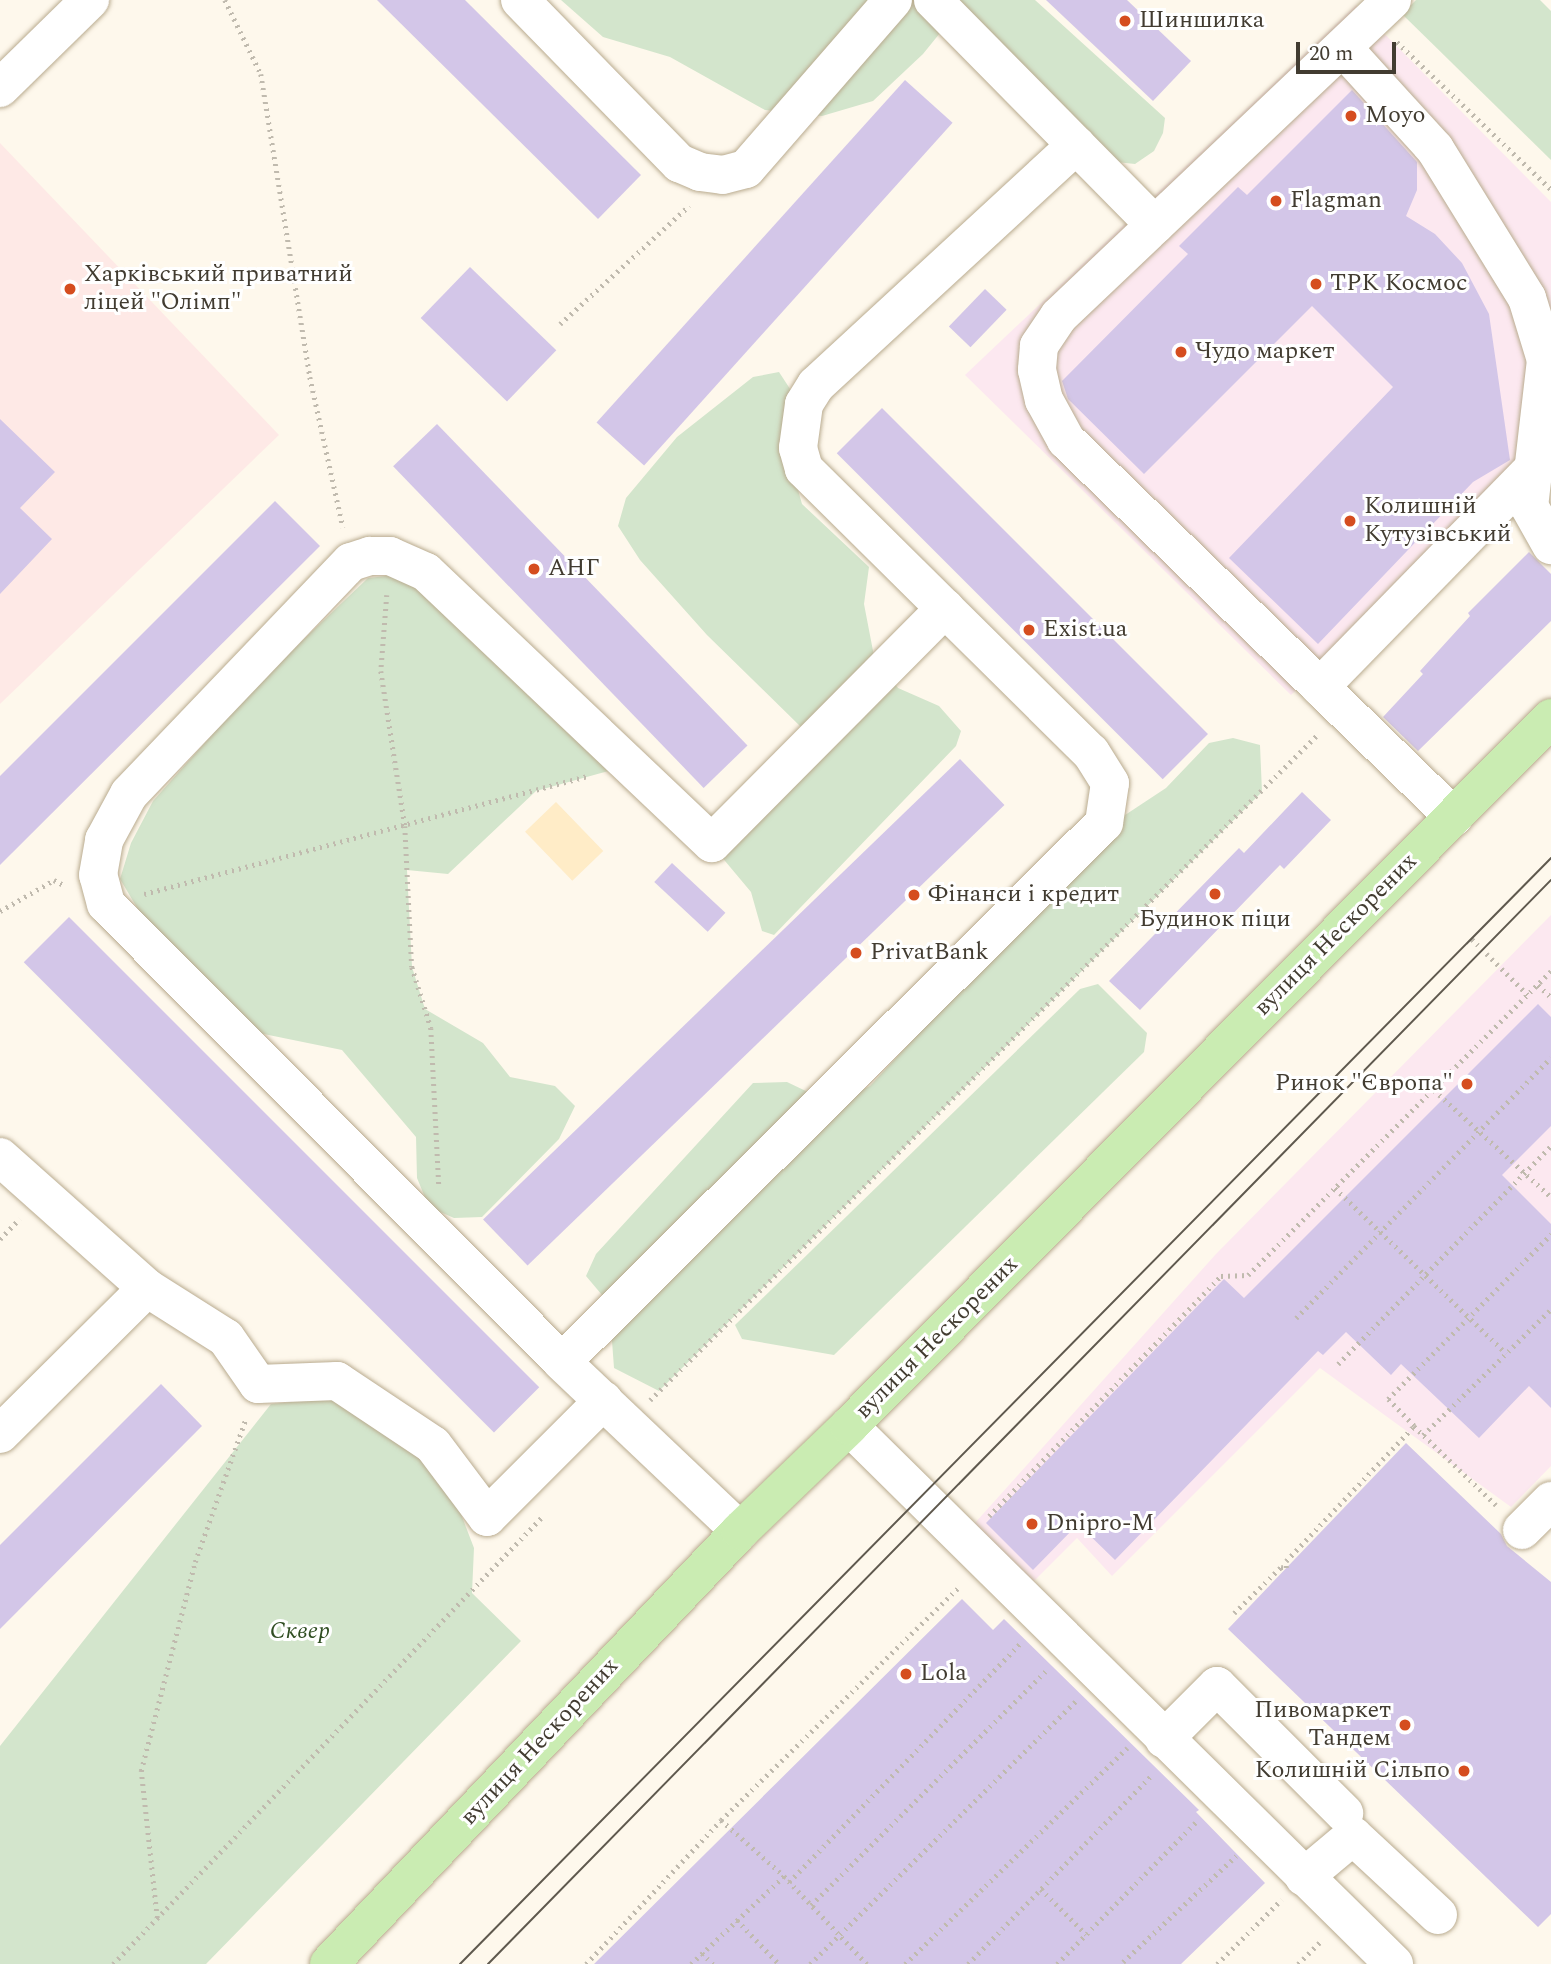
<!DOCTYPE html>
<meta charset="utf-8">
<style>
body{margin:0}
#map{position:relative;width:1551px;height:1964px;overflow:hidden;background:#fef8ec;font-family:Spectral,serif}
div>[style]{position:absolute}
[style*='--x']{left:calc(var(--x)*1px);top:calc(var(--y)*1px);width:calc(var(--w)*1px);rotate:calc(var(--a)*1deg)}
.commercial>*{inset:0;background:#fce8f0}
.built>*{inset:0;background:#ffecc7;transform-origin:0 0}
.education>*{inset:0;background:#fee9e6}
.green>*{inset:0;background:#d3e5cc}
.building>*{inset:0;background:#d3c6e8;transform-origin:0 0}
.path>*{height:4.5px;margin-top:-2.25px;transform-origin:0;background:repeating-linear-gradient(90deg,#c0baae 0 2px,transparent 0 7px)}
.roads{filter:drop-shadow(0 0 2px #b9ab8f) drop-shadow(0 0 2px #b9ab8f)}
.minor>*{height:38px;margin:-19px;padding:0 19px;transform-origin:19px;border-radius:19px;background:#fff}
.major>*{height:38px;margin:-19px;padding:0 19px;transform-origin:19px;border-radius:19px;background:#caecb2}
.tram>*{height:2px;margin:-1px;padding:0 1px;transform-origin:1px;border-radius:1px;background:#5f594e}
.dots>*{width:19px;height:19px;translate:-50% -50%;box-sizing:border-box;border:4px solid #fff;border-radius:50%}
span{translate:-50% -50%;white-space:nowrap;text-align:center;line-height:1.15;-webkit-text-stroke:6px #fff;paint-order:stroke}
.poi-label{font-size:24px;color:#423c31}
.left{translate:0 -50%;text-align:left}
.right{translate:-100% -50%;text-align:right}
.street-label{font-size:24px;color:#423c31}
.park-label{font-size:24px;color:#304e22;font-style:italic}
.scale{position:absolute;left:1296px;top:42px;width:100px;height:32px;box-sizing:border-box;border:4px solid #423c31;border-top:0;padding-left:9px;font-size:21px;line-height:24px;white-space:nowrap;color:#423c31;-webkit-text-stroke:5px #fff;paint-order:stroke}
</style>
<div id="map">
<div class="commercial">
<div style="clip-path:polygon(1356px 5px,1551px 202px,1551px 440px,1291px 695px,965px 375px)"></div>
<div style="clip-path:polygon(1551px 915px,1551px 1466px,1511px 1507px,1320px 1368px,1112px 1576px,1077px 1538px,1032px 1583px,974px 1524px,1216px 1254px)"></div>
</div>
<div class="built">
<div style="left:556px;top:802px;width:68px;height:43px;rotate:46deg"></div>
</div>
<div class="education">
<div style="clip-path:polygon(0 143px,279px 435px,0 704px)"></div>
</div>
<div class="green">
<div style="clip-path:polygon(561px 0,1035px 0,1165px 118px,1163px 133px,1154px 151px,1135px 164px,1116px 162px,957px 12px,923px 54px,873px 101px,822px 116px,765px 110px,670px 57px,603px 37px)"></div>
<div style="clip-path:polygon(1416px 0,1540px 0,1551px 11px,1551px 160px,1402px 14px)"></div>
<div style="clip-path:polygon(779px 372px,794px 395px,784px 441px,802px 504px,869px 567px,864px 604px,874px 656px,898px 688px,939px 706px,961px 731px,956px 746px,774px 935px,762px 931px,751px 892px,720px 855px,802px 728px,707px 635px,640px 560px,618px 526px,626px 498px,677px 437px,753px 377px)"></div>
<div style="clip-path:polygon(404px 574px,612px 770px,536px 791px,448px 874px,407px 870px,412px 967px,425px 1009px,483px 1043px,510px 1077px,555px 1086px,575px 1106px,559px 1139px,482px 1217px,454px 1218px,429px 1207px,417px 1178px,416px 1137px,342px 1050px,254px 1032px,142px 916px,120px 879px,131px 843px,153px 801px,260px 681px,368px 578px)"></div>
<div style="clip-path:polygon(1233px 738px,1260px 745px,1262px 792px,659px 1391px,614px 1368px,610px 1314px,602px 1295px,586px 1276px,596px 1254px,753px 1083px,787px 1082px,833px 1104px,870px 1086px,1116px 821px,1166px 788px,1209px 743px)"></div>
<div style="clip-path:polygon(1098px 984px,1147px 1033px,1144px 1052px,834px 1355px,742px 1339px,735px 1325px,1080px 989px)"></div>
<div style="clip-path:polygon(340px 1397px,420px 1453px,454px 1496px,474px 1548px,472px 1593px,521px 1641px,206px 1964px,0 1964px,0 1746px,271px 1404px)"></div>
</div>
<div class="building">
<div style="clip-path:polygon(377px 0,465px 0,641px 175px,598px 219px)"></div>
<div style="clip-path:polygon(1046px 0,1127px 0,1191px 61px,1153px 101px)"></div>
<div style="left:905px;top:80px;width:64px;height:461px;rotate:42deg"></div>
<div style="clip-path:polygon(1352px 90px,1417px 162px,1417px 190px,1406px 216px,1435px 234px,1462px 263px,1489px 314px,1510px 460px,1473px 482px,1318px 644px,1229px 558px,1393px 387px,1312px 306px,1144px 474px,1068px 399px,1062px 381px,1188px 254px,1179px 246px,1238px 187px,1247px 195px)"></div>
<div style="left:470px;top:267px;width:120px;height:71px;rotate:44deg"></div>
<div style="left:985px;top:289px;width:30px;height:52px;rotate:44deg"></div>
<div style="left:882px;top:408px;width:461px;height:64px;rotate:45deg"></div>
<div style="clip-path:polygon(0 419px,55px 472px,20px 508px,52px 539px,0 594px)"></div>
<div style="left:437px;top:424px;width:447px;height:61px;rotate:46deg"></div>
<div style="clip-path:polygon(275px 501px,320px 546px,0 865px,0 776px)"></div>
<div style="clip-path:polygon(1529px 552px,1551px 574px,1551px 621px,1418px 751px,1383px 717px,1423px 674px,1420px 671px,1470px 616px,1468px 613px)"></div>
<div style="left:960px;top:759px;width:64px;height:663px;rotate:46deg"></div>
<div style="clip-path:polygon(1302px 792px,1331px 820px,1284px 869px,1280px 865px,1140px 1010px,1109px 981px,1239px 848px,1244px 853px)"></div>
<div style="left:672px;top:863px;width:73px;height:26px;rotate:43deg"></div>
<div style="left:69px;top:917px;width:665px;height:64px;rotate:45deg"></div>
<div style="clip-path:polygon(1538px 1004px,1551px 1017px,1551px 1126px,1502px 1175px,1551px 1224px,1551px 1408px,1529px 1386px,1479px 1438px,1401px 1364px,1391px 1375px,1346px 1332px,1323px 1355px,1318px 1351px,1115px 1560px,1078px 1524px,1033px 1570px,986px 1523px,1224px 1279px,1244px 1298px)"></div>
<div style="clip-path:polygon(161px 1384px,202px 1426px,0 1629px,0 1545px)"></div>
<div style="clip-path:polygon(1406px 1443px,1501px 1534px,1507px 1546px,1551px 1582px,1551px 1914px,1538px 1927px,1228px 1629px)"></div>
<div style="clip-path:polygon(962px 1599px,993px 1630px,1004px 1619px,1199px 1810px,1196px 1812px,1265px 1883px,1181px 1964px,594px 1964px)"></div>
</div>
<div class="path">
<div style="--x:225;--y:0;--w:82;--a:64.1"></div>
<div style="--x:261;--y:74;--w:307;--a:80.8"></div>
<div style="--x:310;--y:377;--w:154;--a:77.6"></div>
<div style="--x:1397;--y:42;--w:213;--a:43.7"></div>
<div style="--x:560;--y:324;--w:175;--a:-42.5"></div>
<div style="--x:387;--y:595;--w:76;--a:94.5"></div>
<div style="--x:381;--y:671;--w:157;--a:81.2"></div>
<div style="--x:405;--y:826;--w:141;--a:87.2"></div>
<div style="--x:412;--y:967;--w:64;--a:72.7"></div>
<div style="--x:431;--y:1028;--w:158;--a:87.1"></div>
<div style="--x:144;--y:894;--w:460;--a:-14.9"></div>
<div style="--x:0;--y:911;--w:62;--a:-29.9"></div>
<div style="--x:54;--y:880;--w:11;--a:27"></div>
<div style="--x:1472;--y:939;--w:79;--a:45"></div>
<div style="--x:1538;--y:985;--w:18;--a:43"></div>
<div style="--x:1434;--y:1090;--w:159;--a:42.4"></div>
<div style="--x:1335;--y:1188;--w:238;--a:44"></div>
<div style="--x:0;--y:1239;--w:28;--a:-46"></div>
<div style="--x:1296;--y:1318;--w:364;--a:-45.6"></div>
<div style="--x:1338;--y:1364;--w:305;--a:-45.7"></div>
<div style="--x:650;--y:1400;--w:943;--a:-44.91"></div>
<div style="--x:1414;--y:1426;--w:37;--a:-134"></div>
<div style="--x:1388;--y:1399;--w:232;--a:-45.3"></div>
<div style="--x:1423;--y:1435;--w:180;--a:-44.5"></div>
<div style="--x:989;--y:1516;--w:334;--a:-46"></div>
<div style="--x:1221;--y:1276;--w:27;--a:-2"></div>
<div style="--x:1248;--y:1275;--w:429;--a:-45.1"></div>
<div style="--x:1234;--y:1613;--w:66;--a:-44.4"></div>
<div style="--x:1281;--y:1567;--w:5;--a:11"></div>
<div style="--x:1286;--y:1568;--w:7;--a:-90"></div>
<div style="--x:1286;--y:1561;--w:186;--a:-46.5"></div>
<div style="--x:1414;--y:1426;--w:114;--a:43.9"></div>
<div style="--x:721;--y:1820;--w:84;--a:41.6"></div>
<div style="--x:784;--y:1876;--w:121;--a:46.7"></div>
<div style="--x:789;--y:1882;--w:332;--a:-45.9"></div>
<div style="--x:1041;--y:1889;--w:64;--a:45"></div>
<div style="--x:811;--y:1905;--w:332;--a:-44.9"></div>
<div style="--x:157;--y:1918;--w:148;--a:-96.2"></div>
<div style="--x:141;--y:1771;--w:216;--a:-75.5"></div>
<div style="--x:195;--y:1562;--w:153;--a:-70.5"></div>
<div style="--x:737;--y:1920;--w:61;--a:46.3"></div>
<div style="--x:702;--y:1953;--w:16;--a:45"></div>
<div style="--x:1123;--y:1962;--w:155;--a:-43.2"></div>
<div style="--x:113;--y:1964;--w:620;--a:-46.18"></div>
<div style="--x:586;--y:1964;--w:197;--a:-46.8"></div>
<div style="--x:721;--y:1820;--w:333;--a:-44.4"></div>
<div style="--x:691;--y:1964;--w:128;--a:-43.4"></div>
<div style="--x:810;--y:1964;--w:375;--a:-44.7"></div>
<div style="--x:905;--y:1964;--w:310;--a:-44.2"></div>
<div style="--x:968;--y:1964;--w:265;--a:-45.8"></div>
<div style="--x:1057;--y:1964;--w:202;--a:-45.6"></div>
<div style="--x:1217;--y:1964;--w:91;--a:-45"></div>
<div style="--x:1298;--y:1964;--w:34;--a:-45"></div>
</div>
<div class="roads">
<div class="minor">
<div style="--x:520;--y:0;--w:228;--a:45.7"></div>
<div style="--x:679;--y:163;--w:23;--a:23"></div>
<div style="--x:700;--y:172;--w:23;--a:7"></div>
<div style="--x:723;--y:175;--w:24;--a:-15"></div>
<div style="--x:746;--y:169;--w:224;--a:-49"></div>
<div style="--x:933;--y:0;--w:316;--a:45.4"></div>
<div style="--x:1392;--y:0;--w:459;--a:136.5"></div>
<div style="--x:1059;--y:316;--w:36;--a:124"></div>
<div style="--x:1039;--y:346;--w:24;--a:95"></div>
<div style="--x:1037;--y:370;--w:31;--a:77"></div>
<div style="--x:1044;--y:400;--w:46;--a:61.2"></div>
<div style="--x:1066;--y:440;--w:541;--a:44.18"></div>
<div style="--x:1344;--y:49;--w:135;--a:47.7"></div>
<div style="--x:1435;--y:149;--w:175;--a:58.3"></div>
<div style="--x:1527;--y:298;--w:65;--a:73"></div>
<div style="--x:1546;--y:360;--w:147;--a:96.6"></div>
<div style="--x:1529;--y:506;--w:45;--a:60.6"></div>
<div style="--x:0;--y:88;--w:126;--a:-44.4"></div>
<div style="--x:1320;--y:687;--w:306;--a:-45.7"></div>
<div style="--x:0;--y:1157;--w:197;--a:41.7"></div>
<div style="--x:147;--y:1288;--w:93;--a:32.3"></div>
<div style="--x:226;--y:1338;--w:56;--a:55.2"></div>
<div style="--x:258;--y:1384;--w:79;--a:-2.2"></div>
<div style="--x:337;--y:1381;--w:115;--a:33.7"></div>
<div style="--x:433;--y:1445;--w:90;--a:53.1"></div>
<div style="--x:487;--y:1517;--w:165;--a:-45"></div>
<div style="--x:562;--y:1362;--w:764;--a:-44.84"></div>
<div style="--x:1104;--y:823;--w:40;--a:-81.5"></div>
<div style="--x:1110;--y:783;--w:36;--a:-122"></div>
<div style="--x:1091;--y:753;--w:404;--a:-135.3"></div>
<div style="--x:804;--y:469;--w:22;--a:-106"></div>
<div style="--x:798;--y:448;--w:44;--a:-82.2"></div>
<div style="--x:804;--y:404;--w:22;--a:-58"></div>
<div style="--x:816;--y:385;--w:354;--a:-42.7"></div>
<div style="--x:849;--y:1426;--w:766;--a:44.63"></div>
<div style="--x:0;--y:1434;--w:207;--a:-44.8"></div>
<div style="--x:1522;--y:1530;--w:41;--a:-45"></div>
<div style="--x:740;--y:1531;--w:245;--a:-136.5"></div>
<div style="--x:562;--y:1362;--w:646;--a:-134.87"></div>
<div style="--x:106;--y:904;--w:30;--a:-105"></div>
<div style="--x:98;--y:875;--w:36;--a:-80"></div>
<div style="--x:104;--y:840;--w:52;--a:-61.5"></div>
<div style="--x:129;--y:794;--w:321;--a:-46.3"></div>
<div style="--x:351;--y:562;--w:20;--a:-18"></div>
<div style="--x:370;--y:556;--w:20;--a:0"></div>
<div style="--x:390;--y:556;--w:39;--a:24"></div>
<div style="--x:426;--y:572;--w:394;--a:43.5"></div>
<div style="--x:712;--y:843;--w:331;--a:-45.2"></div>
<div style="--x:1164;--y:1739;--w:75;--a:-45"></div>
<div style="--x:1217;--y:1686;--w:180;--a:45"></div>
<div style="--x:1304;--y:1877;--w:64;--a:-39.9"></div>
<div style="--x:1353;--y:1836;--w:116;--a:42.9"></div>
</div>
<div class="major">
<div style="--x:329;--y:1964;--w:597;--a:-46.49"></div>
<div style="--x:740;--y:1531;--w:151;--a:-43.9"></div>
<div style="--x:849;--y:1426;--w:997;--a:-45.24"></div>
</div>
</div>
<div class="tram">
<div style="--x:460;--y:1964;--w:1554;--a:-45.39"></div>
<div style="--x:488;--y:1964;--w:1518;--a:-45.56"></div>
</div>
<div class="dots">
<div style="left:1125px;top:21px;background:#d54d1f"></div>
<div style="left:1351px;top:116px;background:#d54d1f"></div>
<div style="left:1276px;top:201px;background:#d54d1f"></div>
<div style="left:1316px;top:284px;background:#d54d1f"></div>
<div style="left:70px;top:289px;background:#d54d1f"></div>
<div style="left:1181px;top:352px;background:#d54d1f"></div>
<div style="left:1350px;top:521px;background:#d54d1f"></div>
<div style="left:534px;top:569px;background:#d54d1f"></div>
<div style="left:1029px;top:630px;background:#d54d1f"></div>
<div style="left:1215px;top:894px;background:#d54d1f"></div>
<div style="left:914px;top:895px;background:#d54d1f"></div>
<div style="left:856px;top:953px;background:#d54d1f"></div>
<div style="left:1467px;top:1084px;background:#d54d1f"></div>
<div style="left:1032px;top:1524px;background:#d54d1f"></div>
<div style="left:906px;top:1674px;background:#d54d1f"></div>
<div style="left:1405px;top:1725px;background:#d54d1f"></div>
<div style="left:1464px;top:1771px;background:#d54d1f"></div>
</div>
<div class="poi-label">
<span class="left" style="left:1139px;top:21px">Шиншилка</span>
<span class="left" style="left:1365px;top:116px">Moyo</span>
<span class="left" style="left:1290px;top:201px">Flagman</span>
<span class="left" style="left:84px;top:289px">Харківський приватний<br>ліцей "Олімп"</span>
<span class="left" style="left:1330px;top:284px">ТРК Космос</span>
<span class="left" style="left:1195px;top:352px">Чудо маркет</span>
<span class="left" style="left:1364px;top:521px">Колишній<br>Кутузівський</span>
<span class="left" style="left:548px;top:569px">АНГ</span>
<span class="left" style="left:1043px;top:630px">Exist.ua</span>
<span class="left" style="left:928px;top:895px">Фінанси і кредит</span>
<span style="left:1215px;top:920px">Будинок піци</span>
<span class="left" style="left:870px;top:953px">PrivatBank</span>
<span class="right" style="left:1453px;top:1084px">Ринок "Європа"</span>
<span class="left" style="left:1046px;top:1524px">Dnipro-M</span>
<span class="left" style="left:920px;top:1674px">Lola</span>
<span class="right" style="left:1391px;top:1725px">Пивомаркет<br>Тандем</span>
<span class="right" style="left:1450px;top:1771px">Колишній Сільпо</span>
</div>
<div class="street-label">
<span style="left:1336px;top:935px;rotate:-45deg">вулиця Нескорених</span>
<span style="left:937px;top:1338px;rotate:-45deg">вулиця Нескорених</span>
<span style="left:540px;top:1742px;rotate:-47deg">вулиця Нескорених</span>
</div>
<div class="park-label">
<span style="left:300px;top:1632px">Сквер</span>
</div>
<div class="scale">20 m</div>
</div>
